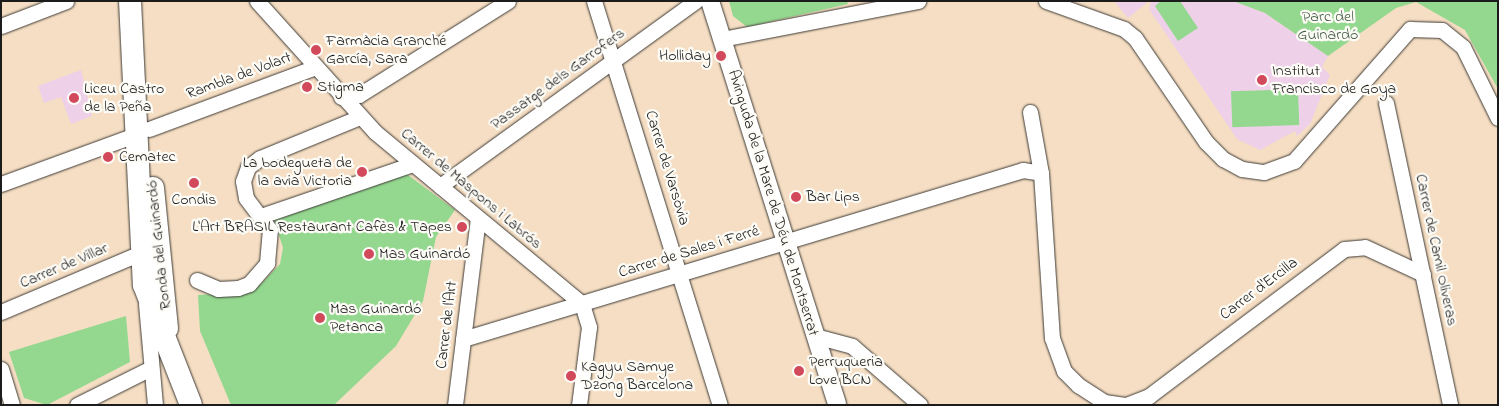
<!DOCTYPE html>
<meta charset="utf-8">
<style>
body{margin:0}
#map{position:relative;width:1499px;height:406px;overflow:hidden;background:#f5dec3;font-family:"Indie Flower",sans-serif}
div>[style]{position:absolute}
[style*='--x']{left:calc(var(--x)*1px);top:calc(var(--y)*1px);width:calc(var(--w)*1px);rotate:calc(var(--a)*1deg)}
.built>*{inset:0;background:#eed0e8}
.green>*{inset:0;background:#94d890;transform-origin:0 0}
.roads{filter:drop-shadow(0 0 1px #3d3935) drop-shadow(0 0 1px #3d3935)}
.minor>*{height:15px;margin:-7.5px;padding:0 7.5px;transform-origin:7.5px;border-radius:7.5px;background:#fff}
.tertiary>*{height:18px;margin:-9px;padding:0 9px;transform-origin:9px;border-radius:9px;background:#fff}
.primary>*{height:22px;margin:-11px;padding:0 11px;transform-origin:11px;border-radius:11px;background:#fff}
.dots>*{width:14px;height:14px;translate:-50% -50%;box-sizing:border-box;border:2px solid #fdfcf7;border-radius:50%}
span{translate:-50% -50%;white-space:nowrap;text-align:center;line-height:1.15;-webkit-text-stroke:4.5px #fdfcf7;paint-order:stroke}
.park-label{font-size:16px;color:#465e45}
.poi-label{font-size:16px;color:#1c1c1c}
.left{translate:0 -50%;text-align:left}
.right{translate:-100% -50%;text-align:right}
.street-label{font-size:16px;color:#1c1c1c}
.frame{position:absolute;inset:0;border:2px solid #1c1c1c;pointer-events:none}
</style>
<div id="map">
<div class="built">
<div style="clip-path:polygon(1114px 1px,1149px 1px,1128px 18px)"></div>
<div style="clip-path:polygon(1151px 1px,1233px 1px,1265px 13px,1328px 56px,1322px 67px,1330px 75px,1310px 124px,1297px 136px,1295px 131px,1260px 150px,1237px 139px,1149px 9px)"></div>
<div style="clip-path:polygon(81px 70px,92px 116px,71px 124px,61px 97px,44px 103px,38px 86px)"></div>
</div>
<div class="green">
<div style="clip-path:polygon(729px 1px,847px 1px,848px 4px,747px 27px,733px 16px)"></div>
<div style="clip-path:polygon(1161px 1px,1180px 1px,1198px 28px,1178px 41px,1155px 6px)"></div>
<div style="clip-path:polygon(1233px 1px,1498px 1px,1498px 89px,1465px 30px,1416px 2px,1396px 8px,1328px 56px,1265px 13px)"></div>
<div style="left:1298px;top:89px;width:36px;height:67px;rotate:88deg"></div>
<div style="clip-path:polygon(404px 172px,455px 210px,436px 237px,423px 301px,396px 346px,334px 405px,231px 405px,200px 331px,198px 295px,234px 293px,261px 284px,280px 264px,283px 248px,273px 216px)"></div>
<div style="clip-path:polygon(126px 316px,130px 362px,47px 405px,24px 398px,9px 352px)"></div>
</div>
<div class="roads">
<div class="minor">
<div style="--x:257;--y:1;--w:176;--a:48"></div>
<div style="--x:375;--y:132;--w:269;--a:39.7"></div>
<div style="--x:582;--y:304;--w:24;--a:73"></div>
<div style="--x:589;--y:327;--w:79;--a:97.3"></div>
<div style="--x:594;--y:1;--w:423;--a:72.7"></div>
<div style="--x:1046;--y:1;--w:83;--a:19.7"></div>
<div style="--x:1124;--y:29;--w:14;--a:39"></div>
<div style="--x:1135;--y:38;--w:126;--a:55.7"></div>
<div style="--x:1206;--y:142;--w:24;--a:45"></div>
<div style="--x:1223;--y:159;--w:21;--a:28"></div>
<div style="--x:1242;--y:169;--w:22;--a:8"></div>
<div style="--x:1264;--y:172;--w:32;--a:-20"></div>
<div style="--x:1294;--y:161;--w:176;--a:-48.7"></div>
<div style="--x:1410;--y:29;--w:32;--a:2"></div>
<div style="--x:1442;--y:30;--w:27;--a:39"></div>
<div style="--x:1463;--y:47;--w:79;--a:63.8"></div>
<div style="--x:1;--y:26;--w:70;--a:-21"></div>
<div style="--x:722;--y:39;--w:200;--a:-11"></div>
<div style="--x:341;--y:97;--w:18;--a:-6"></div>
<div style="--x:359;--y:95;--w:176;--a:-32.2"></div>
<div style="--x:1386;--y:103;--w:309;--a:78"></div>
<div style="--x:1030;--y:112;--w:62;--a:79.8"></div>
<div style="--x:1041;--y:173;--w:165;--a:86.2"></div>
<div style="--x:1052;--y:338;--w:35;--a:70"></div>
<div style="--x:1064;--y:371;--w:20;--a:45"></div>
<div style="--x:1078;--y:385;--w:31;--a:33"></div>
<div style="--x:1104;--y:402;--w:21;--a:8"></div>
<div style="--x:149;--y:129;--w:175;--a:-20.4"></div>
<div style="--x:1;--y:184;--w:146;--a:-20.1"></div>
<div style="--x:440;--y:186;--w:316;--a:-35.9"></div>
<div style="--x:264;--y:215;--w:157;--a:-18.9"></div>
<div style="--x:197;--y:280;--w:23;--a:23"></div>
<div style="--x:218;--y:289;--w:20;--a:-3"></div>
<div style="--x:238;--y:288;--w:12;--a:-20"></div>
<div style="--x:249;--y:284;--w:28;--a:-49"></div>
<div style="--x:267;--y:263;--w:33;--a:-85"></div>
<div style="--x:270;--y:230;--w:40;--a:-127"></div>
<div style="--x:246;--y:198;--w:17;--a:-100"></div>
<div style="--x:243;--y:181;--w:15;--a:-70"></div>
<div style="--x:248;--y:167;--w:15;--a:-37"></div>
<div style="--x:260;--y:158;--w:108;--a:-22.3"></div>
<div style="--x:146;--y:304;--w:101;--a:84.9"></div>
<div style="--x:1;--y:312;--w:152;--a:-22.9"></div>
<div style="--x:815;--y:336;--w:38;--a:15"></div>
<div style="--x:852;--y:346;--w:90;--a:40.9"></div>
<div style="--x:463;--y:339;--w:585;--a:-16.79"></div>
<div style="--x:1023;--y:170;--w:18;--a:9"></div>
<div style="--x:1;--y:369;--w:38;--a:73"></div>
<div style="--x:77;--y:405;--w:83;--a:-26.6"></div>
<div style="--x:455;--y:405;--w:187;--a:-83"></div>
<div style="--x:1126;--y:405;--w:25;--a:-21"></div>
<div style="--x:1149;--y:396;--w:244;--a:-37"></div>
<div style="--x:1344;--y:249;--w:21;--a:-5"></div>
<div style="--x:1365;--y:247;--w:64;--a:25"></div>
</div>
<div class="tertiary">
<div style="--x:710;--y:1;--w:423;--a:72.5"></div>
</div>
<div class="primary">
<div style="--x:130;--y:1;--w:284;--a:87.2"></div>
<div style="--x:144;--y:285;--w:129;--a:68.6"></div>
<div style="--x:153;--y:188;--w:141;--a:84.3"></div>
</div>
</div>
<div class="dots">
<div style="left:316px;top:50px;background:#d1495b"></div>
<div style="left:721px;top:56px;background:#d1495b"></div>
<div style="left:1262px;top:80px;background:#d1495b"></div>
<div style="left:307px;top:87px;background:#d1495b"></div>
<div style="left:74px;top:98px;background:#d1495b"></div>
<div style="left:108px;top:157px;background:#d1495b"></div>
<div style="left:362px;top:172px;background:#d1495b"></div>
<div style="left:194px;top:183px;background:#d1495b"></div>
<div style="left:796px;top:197px;background:#d1495b"></div>
<div style="left:462px;top:227px;background:#d1495b"></div>
<div style="left:369px;top:254px;background:#d1495b"></div>
<div style="left:320px;top:318px;background:#d1495b"></div>
<div style="left:799px;top:371px;background:#d1495b"></div>
<div style="left:571px;top:376px;background:#d1495b"></div>
</div>
<div class="park-label">
<span style="left:1328px;top:26px">Parc del<br>Guinardó</span>
</div>
<div class="poi-label">
<span class="left" style="left:326px;top:50px">Farmàcia Granché<br>García, Sara</span>
<span class="right" style="left:711px;top:56px">Holliday</span>
<span class="left" style="left:1272px;top:80px">Institut<br>Francisco de Goya</span>
<span class="left" style="left:317px;top:87px">Stigma</span>
<span class="left" style="left:84px;top:98px">Liceu Castro<br>de la Peña</span>
<span class="left" style="left:119px;top:157px">Cematec</span>
<span class="right" style="left:352px;top:172px">La bodegueta de<br>la avia Victoria</span>
<span class="left" style="left:806px;top:197px">Bar Lips</span>
<span style="left:194px;top:200px">Condis</span>
<span class="right" style="left:452px;top:227px">L'Art BRASIL Restaurant Cafès &amp; Tapes</span>
<span class="left" style="left:379px;top:254px">Mas Guinardó</span>
<span class="left" style="left:330px;top:318px">Mas Guinardó<br>Petanca</span>
<span class="left" style="left:809px;top:371px">Perruqueria<br>Love BCN</span>
<span class="left" style="left:581px;top:376px">Kagyu Samye<br>Dzong Barcelona</span>
</div>
<div class="street-label">
<span style="left:239px;top:76px;rotate:-20deg">Rambla de Volart</span>
<span style="left:558px;top:79px;rotate:-36deg">Passatge dels Garrofers</span>
<span style="left:667px;top:168px;rotate:73deg">Carrer de Varsòvia</span>
<span style="left:471px;top:189px;rotate:40deg">Carrer de Maspons i Labrós</span>
<span style="left:773px;top:203px;rotate:73deg">Avinguda de la Mare de Déu de Montserrat</span>
<span style="left:159px;top:245px;rotate:-96deg">Ronda del Guinardó</span>
<span style="left:1436px;top:250px;rotate:78deg">Carrer de Camil Oliveras</span>
<span style="left:689px;top:252px;rotate:-17deg">Carrer de Sales i Ferré</span>
<span style="left:64px;top:266px;rotate:-23deg">Carrer de Villar</span>
<span style="left:1259px;top:289px;rotate:-37deg">Carrer d'Ercilla</span>
<span style="left:447px;top:325px;rotate:-83deg">Carrer de l'Art</span>
</div>
<div class="frame"></div>
</div>
